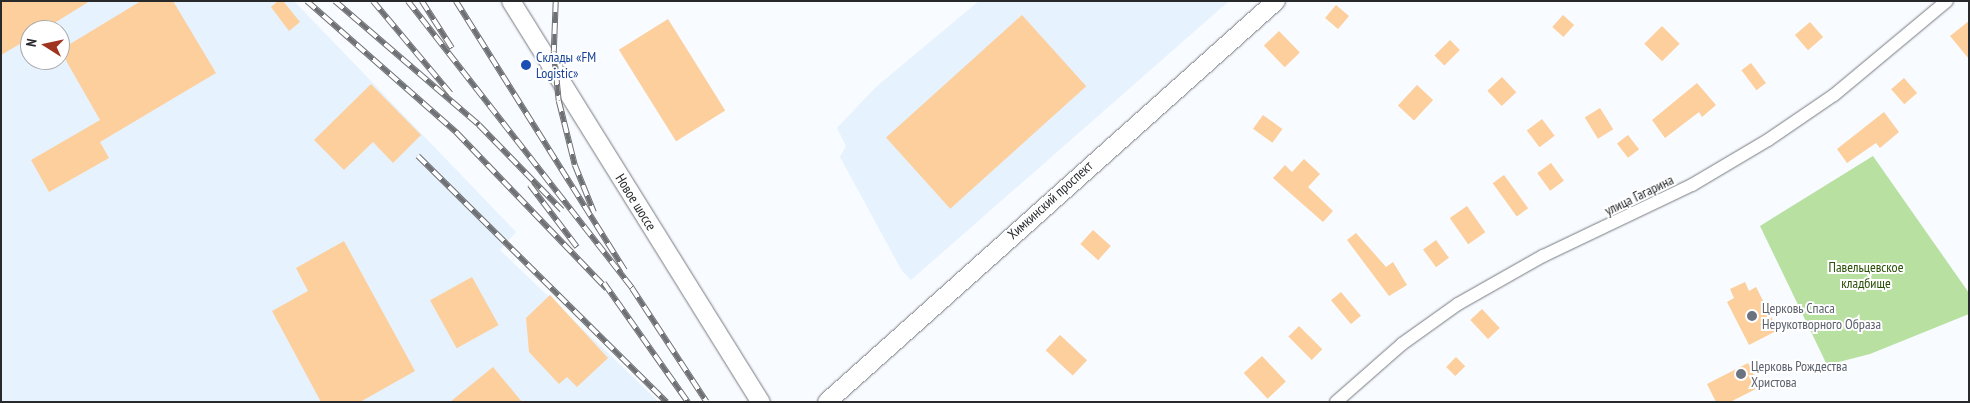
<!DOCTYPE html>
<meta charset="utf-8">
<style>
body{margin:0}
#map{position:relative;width:1970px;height:403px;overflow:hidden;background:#f8fbff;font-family:"PT Sans Narrow",sans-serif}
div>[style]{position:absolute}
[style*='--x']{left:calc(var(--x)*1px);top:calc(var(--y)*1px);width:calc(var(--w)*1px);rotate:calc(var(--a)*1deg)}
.built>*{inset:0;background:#e6f2fd}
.green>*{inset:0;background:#b8e1a1}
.building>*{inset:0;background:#fdcf9c;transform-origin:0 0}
.roads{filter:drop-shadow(0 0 1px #757a7f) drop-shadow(0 0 1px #757a7f)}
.street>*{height:12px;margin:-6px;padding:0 6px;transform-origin:6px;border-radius:6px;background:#fff}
.secondary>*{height:18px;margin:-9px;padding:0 9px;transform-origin:9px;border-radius:9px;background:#fff}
.rail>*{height:5.5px;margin-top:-2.75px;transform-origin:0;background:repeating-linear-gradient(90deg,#fff 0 11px,#6e7073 0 22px);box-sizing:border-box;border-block:1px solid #6e7073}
.dots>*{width:14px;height:14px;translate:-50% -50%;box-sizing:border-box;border:2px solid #fff;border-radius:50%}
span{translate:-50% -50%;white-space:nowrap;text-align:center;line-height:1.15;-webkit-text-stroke:4px #fff;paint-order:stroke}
.transit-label{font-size:14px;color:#164399}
.left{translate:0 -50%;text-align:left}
.street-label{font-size:14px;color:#27292b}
.park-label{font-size:14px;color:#2a5006}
.worship-label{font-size:14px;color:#5b616d}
.frame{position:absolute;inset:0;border:2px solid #27292b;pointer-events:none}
.north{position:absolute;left:20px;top:20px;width:50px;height:50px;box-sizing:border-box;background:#fff;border:1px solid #a9a9aa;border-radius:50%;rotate:280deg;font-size:14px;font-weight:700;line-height:20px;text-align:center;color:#27292b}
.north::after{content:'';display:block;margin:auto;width:18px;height:22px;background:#9f3521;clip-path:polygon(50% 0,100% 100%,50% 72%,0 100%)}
</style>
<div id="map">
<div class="built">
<div style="clip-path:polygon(evenodd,1px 1px,294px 1px,516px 232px,500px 250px,659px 402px,1px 402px,1px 1px,30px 30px,60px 30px,60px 60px,30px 60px,30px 30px)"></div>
<div style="clip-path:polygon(979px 1px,1229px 1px,911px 280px,902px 271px,840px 157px,846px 146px,837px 128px,876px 87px)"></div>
</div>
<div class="green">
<div style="clip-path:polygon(1873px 156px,1969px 293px,1969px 314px,1870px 354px,1827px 365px,1760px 226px)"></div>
</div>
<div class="building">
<div style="clip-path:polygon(1px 1px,90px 1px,43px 30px,30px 30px,30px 38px,1px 55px)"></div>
<div style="clip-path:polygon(141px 1px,173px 1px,216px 73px,100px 142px,109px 158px,49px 192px,31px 160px,100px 120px,60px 50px)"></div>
<div style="clip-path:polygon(278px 1px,283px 1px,300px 22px,289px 31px,271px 7px)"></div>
<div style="left:1336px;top:5px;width:17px;height:17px;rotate:40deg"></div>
<div style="left:1022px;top:15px;width:96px;height:183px;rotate:48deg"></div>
<div style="left:1563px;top:15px;width:15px;height:16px;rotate:42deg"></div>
<div style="left:668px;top:19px;width:108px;height:58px;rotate:58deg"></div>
<div style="clip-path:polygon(1969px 21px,1969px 59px,1950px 36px)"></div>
<div style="left:1810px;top:22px;width:20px;height:20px;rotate:49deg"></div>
<div style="left:1662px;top:26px;width:25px;height:25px;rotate:45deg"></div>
<div style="left:1279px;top:31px;width:30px;height:21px;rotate:46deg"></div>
<div style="left:1450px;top:40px;width:14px;height:22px;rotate:45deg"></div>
<div style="left:1751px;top:63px;width:25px;height:12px;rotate:53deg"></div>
<div style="left:1502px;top:77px;width:21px;height:20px;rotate:47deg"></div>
<div style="left:1904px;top:78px;width:20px;height:17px;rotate:49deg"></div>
<div style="clip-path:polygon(1697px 83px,1716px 105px,1702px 117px,1699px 112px,1665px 138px,1652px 120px)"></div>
<div style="clip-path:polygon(371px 84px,421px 135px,393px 163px,373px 142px,344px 170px,314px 140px)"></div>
<div style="left:1417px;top:85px;width:22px;height:28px;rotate:43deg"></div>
<div style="left:1600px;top:108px;width:25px;height:18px;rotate:58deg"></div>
<div style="clip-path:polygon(1884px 112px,1899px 132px,1880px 148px,1876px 143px,1847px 163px,1837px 149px)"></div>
<div style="left:1263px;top:115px;width:24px;height:17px;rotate:36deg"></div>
<div style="left:1542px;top:119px;width:21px;height:19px;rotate:53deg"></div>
<div style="left:1628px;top:135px;width:18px;height:14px;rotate:52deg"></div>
<div style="clip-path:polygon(1304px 159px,1320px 174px,1308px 187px,1333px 211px,1323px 222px,1273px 178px,1285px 165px,1292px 172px)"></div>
<div style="left:1551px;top:163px;width:22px;height:17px;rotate:54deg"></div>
<div style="left:1504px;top:175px;width:41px;height:14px;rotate:54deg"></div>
<div style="left:1467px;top:206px;width:32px;height:21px;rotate:55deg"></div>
<div style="left:1093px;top:230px;width:24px;height:19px;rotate:42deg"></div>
<div style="clip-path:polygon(1356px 233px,1386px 267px,1393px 262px,1407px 285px,1389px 296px,1347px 240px)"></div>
<div style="left:1436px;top:240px;width:22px;height:16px;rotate:54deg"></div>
<div style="clip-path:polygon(344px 241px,415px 371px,360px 402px,321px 402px,272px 311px,308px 291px,296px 268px)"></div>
<div style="left:472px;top:277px;width:55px;height:48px;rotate:61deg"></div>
<div style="clip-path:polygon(1745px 282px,1749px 291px,1756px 287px,1778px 330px,1749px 345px,1727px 302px,1734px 298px,1730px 289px)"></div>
<div style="left:1341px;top:292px;width:31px;height:13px;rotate:50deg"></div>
<div style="clip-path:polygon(550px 295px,608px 358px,577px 387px,567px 377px,559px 384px,529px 352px,526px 318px)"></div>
<div style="left:1482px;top:309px;width:26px;height:16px;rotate:47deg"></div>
<div style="left:1299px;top:326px;width:33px;height:15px;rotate:45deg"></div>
<div style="left:1060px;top:335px;width:37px;height:21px;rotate:43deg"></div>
<div style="left:1262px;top:356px;width:35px;height:25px;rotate:47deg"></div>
<div style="left:1456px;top:357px;width:13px;height:14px;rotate:45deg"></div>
<div style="clip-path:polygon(1748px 363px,1760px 387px,1730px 402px,1716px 402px,1707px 384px)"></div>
<div style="clip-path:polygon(493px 367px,522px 402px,450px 402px)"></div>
</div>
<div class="roads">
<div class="street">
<div style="--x:1336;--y:402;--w:88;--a:-41.3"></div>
<div style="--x:1402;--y:344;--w:69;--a:-35.5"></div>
<div style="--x:1458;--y:304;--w:98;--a:-29.5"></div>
<div style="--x:1543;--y:256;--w:165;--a:-25.5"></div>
<div style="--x:1692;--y:185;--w:88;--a:-30.6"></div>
<div style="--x:1768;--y:140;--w:80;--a:-34.3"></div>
<div style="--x:1834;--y:95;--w:147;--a:-39.8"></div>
</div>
<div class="secondary">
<div style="--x:511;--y:1;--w:473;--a:58.1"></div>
<div style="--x:827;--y:402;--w:602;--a:-41.77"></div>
</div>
</div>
<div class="rail">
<div style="--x:307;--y:1;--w:200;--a:41.3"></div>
<div style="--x:457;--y:133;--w:216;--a:46.1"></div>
<div style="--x:335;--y:1;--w:190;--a:40.7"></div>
<div style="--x:479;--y:125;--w:119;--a:45.7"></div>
<div style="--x:373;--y:1;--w:121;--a:50"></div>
<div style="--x:408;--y:1;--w:364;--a:52"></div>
<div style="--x:632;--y:288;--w:136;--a:56.7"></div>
<div style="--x:422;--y:1;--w:56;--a:57.4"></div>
<div style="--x:456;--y:1;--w:318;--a:57.9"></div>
<div style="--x:556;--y:1;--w:51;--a:92.2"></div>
<div style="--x:554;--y:52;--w:49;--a:84.2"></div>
<div style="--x:559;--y:101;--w:66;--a:76"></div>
<div style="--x:575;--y:165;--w:51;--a:68"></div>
<div style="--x:418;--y:156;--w:350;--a:44.7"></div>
<div style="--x:530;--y:185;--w:78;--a:52.8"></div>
<div style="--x:604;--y:283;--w:146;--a:54.8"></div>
</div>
<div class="dots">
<div style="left:526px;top:65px;background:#1a4fb4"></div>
<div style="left:1752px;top:316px;background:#6b7280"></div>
<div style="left:1741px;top:374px;background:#6b7280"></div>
</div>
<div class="transit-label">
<span class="left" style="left:536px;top:65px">Склады «FM<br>Logistic»</span>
</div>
<div class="street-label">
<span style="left:1639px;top:195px;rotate:-26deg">улица Гагарина</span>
<span style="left:1050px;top:200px;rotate:-42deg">Химкинский проспект</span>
<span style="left:636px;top:202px;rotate:58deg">Новое шоссе</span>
</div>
<div class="park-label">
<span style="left:1866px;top:275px">Павельцевское<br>кладбище</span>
</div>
<div class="worship-label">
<span class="left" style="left:1762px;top:316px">Церковь Спаса<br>Нерукотворного Образа</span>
<span class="left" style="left:1751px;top:374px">Церковь Рождества<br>Христова</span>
</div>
<div class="frame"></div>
<div class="north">N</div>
</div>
